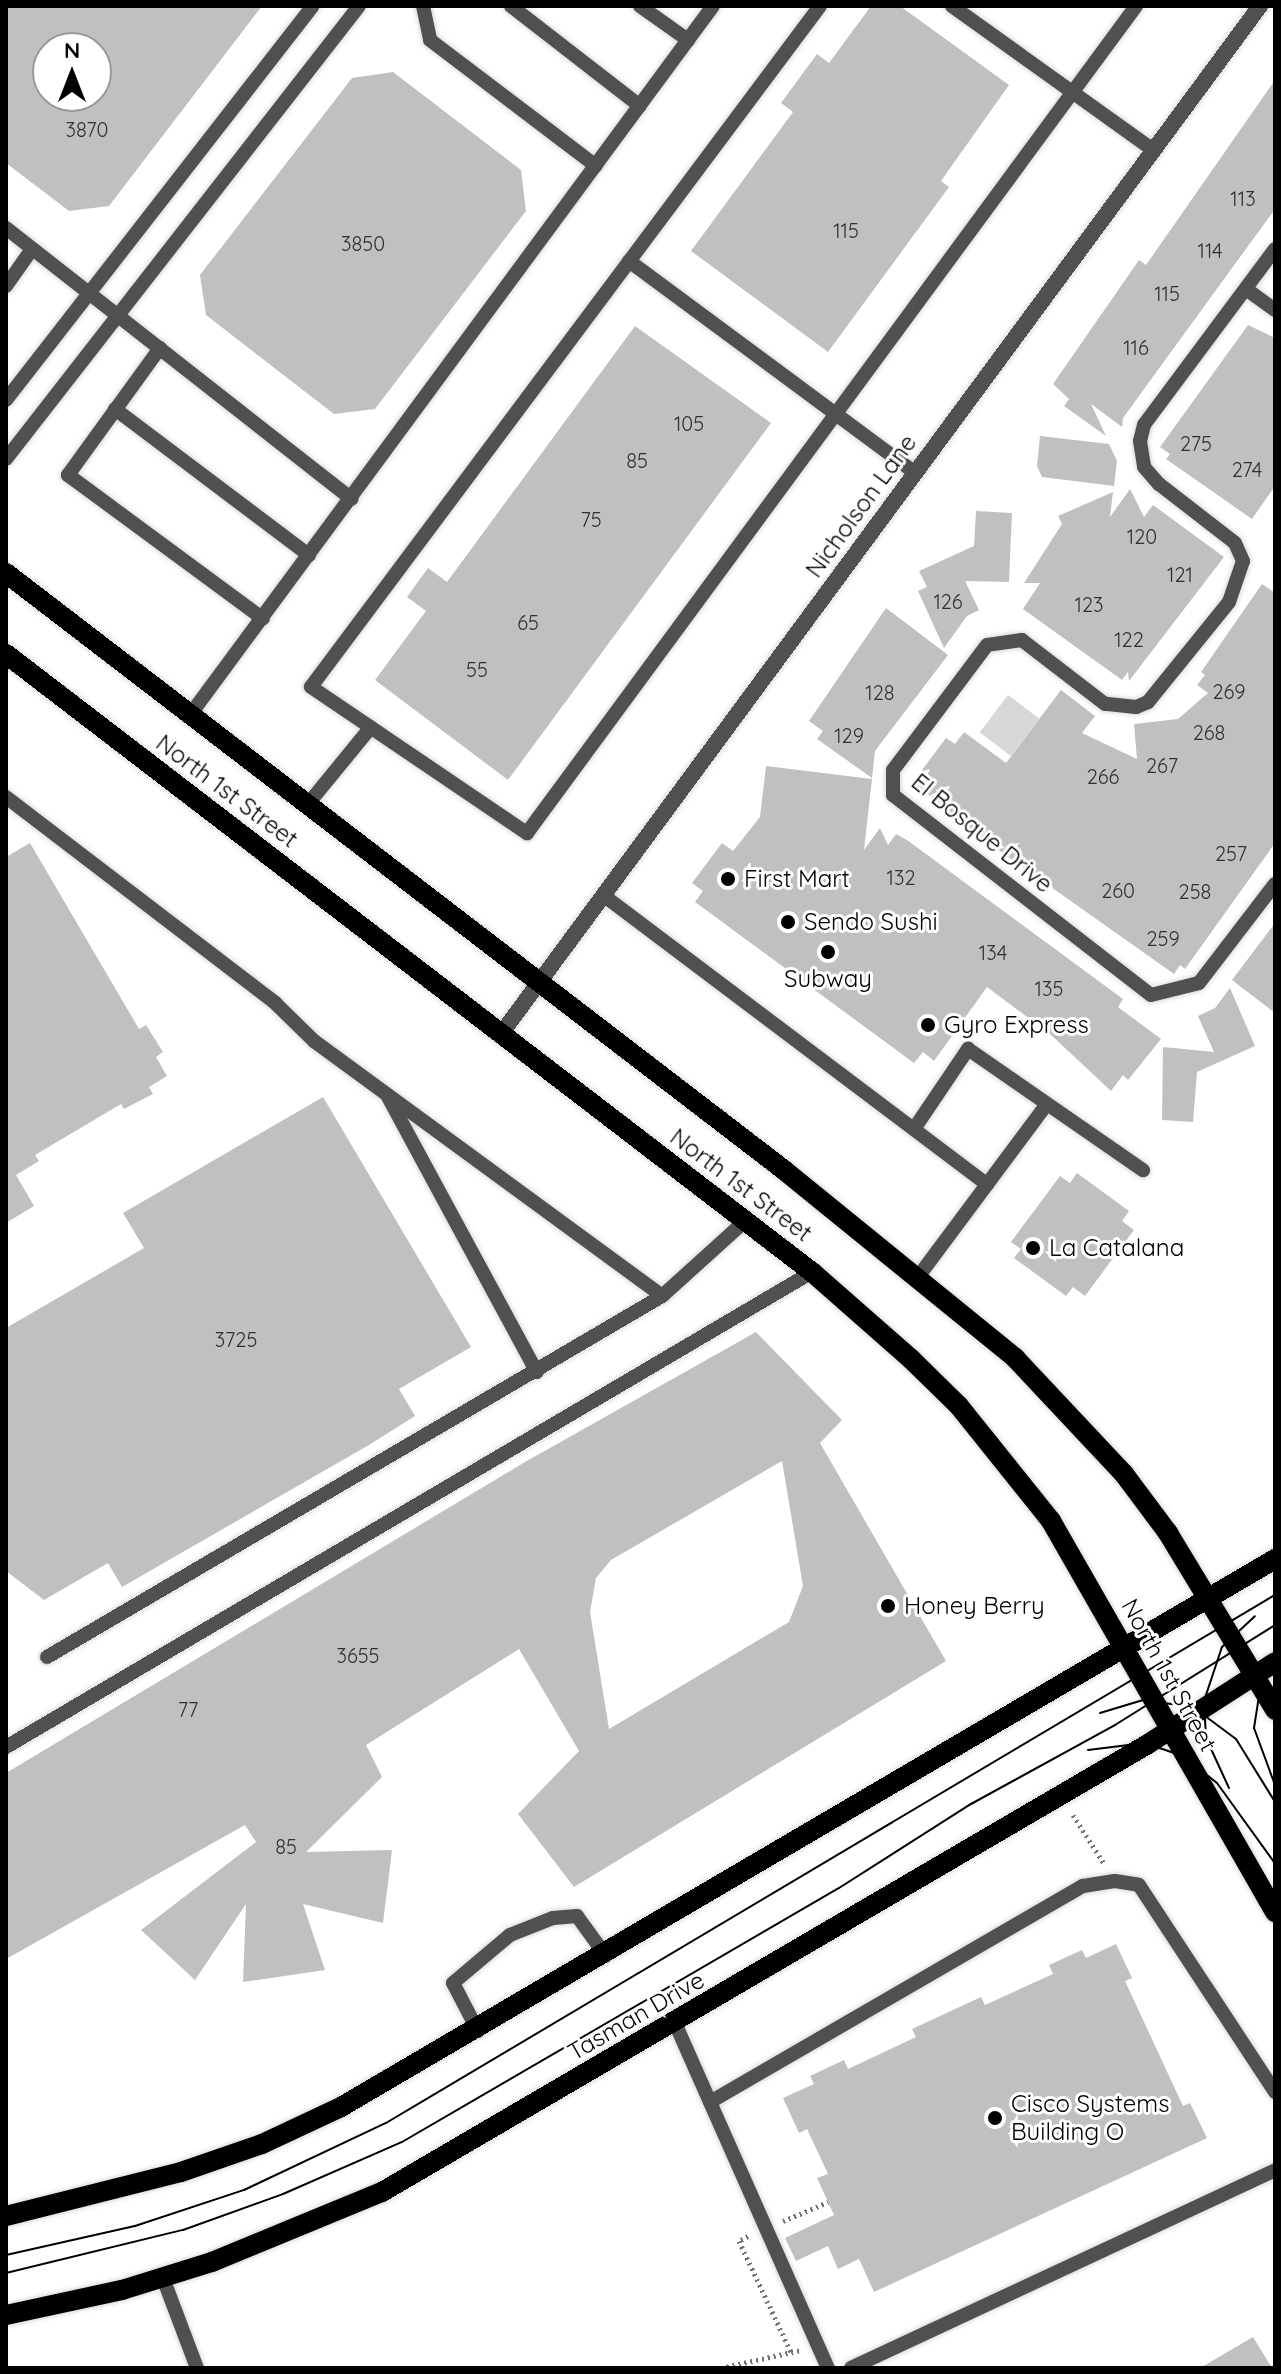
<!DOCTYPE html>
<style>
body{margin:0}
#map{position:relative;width:1281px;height:2374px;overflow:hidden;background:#fff;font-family:Quicksand,sans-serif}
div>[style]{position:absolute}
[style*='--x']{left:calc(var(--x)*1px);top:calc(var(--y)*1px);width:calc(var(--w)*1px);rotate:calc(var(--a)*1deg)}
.green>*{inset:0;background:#d7d7d7;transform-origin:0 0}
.building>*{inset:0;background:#c0c0c0}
.path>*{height:5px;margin-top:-2.5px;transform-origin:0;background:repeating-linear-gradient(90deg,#727272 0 2px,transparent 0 6px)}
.roads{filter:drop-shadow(0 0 2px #dbdbdb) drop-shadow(0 0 2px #dbdbdb)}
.lane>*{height:14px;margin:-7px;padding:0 7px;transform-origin:7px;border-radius:7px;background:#505050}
.street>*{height:16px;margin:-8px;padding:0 8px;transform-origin:8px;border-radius:8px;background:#505050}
.primary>*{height:20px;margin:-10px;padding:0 10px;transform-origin:10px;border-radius:10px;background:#000}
.tram>*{height:2px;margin:-1px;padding:0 1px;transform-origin:1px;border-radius:1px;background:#000}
.dots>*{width:22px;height:22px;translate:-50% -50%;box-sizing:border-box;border:4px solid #fff;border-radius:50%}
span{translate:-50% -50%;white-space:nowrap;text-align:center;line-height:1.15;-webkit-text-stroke:6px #fff;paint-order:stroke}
.number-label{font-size:20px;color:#303030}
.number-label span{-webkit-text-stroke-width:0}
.street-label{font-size:24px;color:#000}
.poi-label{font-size:24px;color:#000}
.left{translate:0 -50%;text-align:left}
.frame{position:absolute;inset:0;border:8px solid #000;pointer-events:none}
.north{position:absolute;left:32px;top:32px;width:80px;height:80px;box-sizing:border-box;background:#fff;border:2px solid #999;border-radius:50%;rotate:0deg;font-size:22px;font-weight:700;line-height:32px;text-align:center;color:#000}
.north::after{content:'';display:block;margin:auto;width:28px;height:36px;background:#000;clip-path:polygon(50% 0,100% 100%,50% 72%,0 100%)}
</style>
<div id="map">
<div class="green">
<div style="left:1008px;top:695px;width:39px;height:47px;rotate:37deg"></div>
</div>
<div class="building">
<div style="clip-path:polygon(evenodd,6px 6px,262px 6px,109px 206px,69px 211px,6px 163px,6px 6px,48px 48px,96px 48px,96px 96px,48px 96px,48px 48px)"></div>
<div style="clip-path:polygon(871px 6px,900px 6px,1009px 85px,941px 181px,949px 187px,828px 352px,691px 251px,793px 112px,781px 103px,817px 54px,829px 63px)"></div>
<div style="clip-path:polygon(393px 72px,521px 170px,526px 211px,375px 409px,334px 414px,206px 315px,200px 275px,352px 78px)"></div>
<div style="clip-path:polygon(1275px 80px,1275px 209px,1123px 418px,1122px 427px,1091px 404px,1106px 436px,1064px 406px,1069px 399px,1053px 384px,1139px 260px,1146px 265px)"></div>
<div style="clip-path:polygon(1248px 325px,1275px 338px,1275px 486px,1252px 519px,1166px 459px,1170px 454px,1160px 447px)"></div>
<div style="clip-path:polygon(635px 326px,771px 423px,508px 780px,375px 680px,426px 611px,407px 597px,428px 568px,447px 582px)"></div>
<div style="clip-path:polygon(1040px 436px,1109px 444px,1117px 461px,1114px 486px,1042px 477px,1037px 466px)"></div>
<div style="clip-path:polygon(1130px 489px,1144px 517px,1153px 505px,1224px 557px,1129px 681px,1128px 672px,1122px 680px,1023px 609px,1040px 583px,1024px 583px,1062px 524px,1058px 516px,1113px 492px,1110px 517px)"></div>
<div style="clip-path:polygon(976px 511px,1012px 513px,1009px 582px,965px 581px,979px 610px,967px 616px,944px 648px,918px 591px,927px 587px,919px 571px,974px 546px)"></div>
<div style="clip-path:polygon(1262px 584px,1275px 593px,1275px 843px,1185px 969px,1180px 965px,1174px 974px,983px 839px,913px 782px,946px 738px,955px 744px,964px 732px,1006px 763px,1061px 690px,1095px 716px,1082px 733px,1137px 759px,1134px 724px,1178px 719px,1208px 693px,1197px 685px,1205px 675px,1201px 672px)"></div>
<div style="clip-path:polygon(886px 608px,948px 655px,875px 751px,872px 778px,817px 739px,823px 731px,809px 721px)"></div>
<div style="clip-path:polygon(766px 766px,872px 779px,864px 850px,880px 828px,888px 845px,896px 834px,907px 840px,1123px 999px,1118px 1007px,1161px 1039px,1128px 1080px,1123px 1075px,1111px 1091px,1050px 1034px,987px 987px,934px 1061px,923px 1052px,914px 1063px,695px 902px,703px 891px,692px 883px,722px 843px,733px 851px,760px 817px)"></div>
<div style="clip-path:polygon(30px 843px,139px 1029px,146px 1025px,163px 1052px,156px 1057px,167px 1076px,149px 1087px,153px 1094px,124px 1109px,121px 1104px,35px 1155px,39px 1161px,16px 1175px,34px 1206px,6px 1223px,6px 857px)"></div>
<div style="clip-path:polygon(1275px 923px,1275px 1013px,1232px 980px)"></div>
<div style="clip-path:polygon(1230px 988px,1255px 1046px,1197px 1072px,1193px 1122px,1162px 1120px,1163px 1047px,1214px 1052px,1198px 1016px,1215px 1008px)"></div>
<div style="clip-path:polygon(323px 1097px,471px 1347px,399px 1389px,415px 1416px,369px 1445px,122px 1587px,108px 1563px,44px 1600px,6px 1571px,6px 1328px,144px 1248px,123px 1213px)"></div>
<div style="clip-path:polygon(1077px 1173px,1129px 1211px,1122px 1221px,1134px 1230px,1085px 1296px,1073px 1287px,1066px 1296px,1014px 1258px,1021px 1249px,1011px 1242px,1060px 1176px,1070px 1183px)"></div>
<div style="clip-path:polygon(evenodd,756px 1332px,842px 1420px,820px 1443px,946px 1661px,574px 1887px,518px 1814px,579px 1751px,519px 1649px,366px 1745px,382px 1777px,306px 1852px,392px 1850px,383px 1923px,303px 1904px,325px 1970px,243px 1982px,246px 1904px,195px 1980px,141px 1930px,256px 1842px,245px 1825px,6px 1959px,6px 1773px,525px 1462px,756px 1332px,782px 1461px,803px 1586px,789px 1622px,609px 1729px,590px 1612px,596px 1578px,611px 1560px,782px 1461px)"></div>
<div style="clip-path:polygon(1116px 1944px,1132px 1978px,1125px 1981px,1183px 2106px,1190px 2103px,1207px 2138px,874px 2292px,859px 2259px,838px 2269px,828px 2246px,796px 2261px,785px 2238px,834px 2215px,817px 2178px,828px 2174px,807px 2129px,799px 2133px,783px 2098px,814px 2084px,810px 2076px,844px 2060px,848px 2069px,916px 2037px,912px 2029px,981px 1997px,985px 2005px,1053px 1974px,1049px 1965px,1082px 1950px,1086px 1958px)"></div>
<div style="clip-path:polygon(1253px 2337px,1272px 2368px,1200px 2368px)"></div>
</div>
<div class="path">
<div style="--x:1073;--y:1815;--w:59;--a:57.4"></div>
<div style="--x:783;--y:2221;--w:49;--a:-22.9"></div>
<div style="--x:748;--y:2236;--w:10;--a:151"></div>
<div style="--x:739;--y:2241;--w:125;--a:64.9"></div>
<div style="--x:721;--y:2368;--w:82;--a:-12.7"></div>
</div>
<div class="roads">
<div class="lane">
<div style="--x:423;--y:6;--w:35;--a:78"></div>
<div style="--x:430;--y:40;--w:208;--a:37.2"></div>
<div style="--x:511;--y:6;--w:163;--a:37.8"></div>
<div style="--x:640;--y:6;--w:59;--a:35.3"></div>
<div style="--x:820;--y:6;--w:850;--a:126.78"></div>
<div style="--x:311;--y:687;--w:261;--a:34.1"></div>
<div style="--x:527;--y:833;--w:1027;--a:-53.63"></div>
<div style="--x:952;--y:6;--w:247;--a:35.6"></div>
<div style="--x:6;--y:228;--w:439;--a:38.1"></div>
<div style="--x:1275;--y:249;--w:219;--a:126.7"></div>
<div style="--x:1144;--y:425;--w:16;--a:104"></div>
<div style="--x:1140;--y:441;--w:26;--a:81"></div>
<div style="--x:1144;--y:467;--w:23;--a:49"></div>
<div style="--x:1159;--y:484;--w:96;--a:37.8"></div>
<div style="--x:1235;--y:543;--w:20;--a:66"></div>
<div style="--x:1243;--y:561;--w:43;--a:108.9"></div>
<div style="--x:1229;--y:602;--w:129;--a:129"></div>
<div style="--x:1148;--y:702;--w:13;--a:157"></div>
<div style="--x:1136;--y:707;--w:31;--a:-174"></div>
<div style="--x:1105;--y:704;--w:105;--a:-142.4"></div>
<div style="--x:1022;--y:640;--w:35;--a:172"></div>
<div style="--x:987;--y:645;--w:156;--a:126.9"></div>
<div style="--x:893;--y:770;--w:25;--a:90"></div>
<div style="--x:893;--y:795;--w:326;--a:37.8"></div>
<div style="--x:1151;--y:995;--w:49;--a:-14"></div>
<div style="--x:1199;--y:983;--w:125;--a:-52.5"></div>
<div style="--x:629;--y:261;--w:356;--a:36.5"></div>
<div style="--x:6;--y:286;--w:45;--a:-54.9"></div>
<div style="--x:1246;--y:289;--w:36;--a:36"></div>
<div style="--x:160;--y:348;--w:157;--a:125.9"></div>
<div style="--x:68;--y:475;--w:242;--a:36.4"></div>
<div style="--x:6;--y:400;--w:499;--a:-52.1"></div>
<div style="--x:115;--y:409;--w:243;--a:37"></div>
<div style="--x:6;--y:459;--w:574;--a:-52.07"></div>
<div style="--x:190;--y:715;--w:881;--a:-53.59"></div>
<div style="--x:6;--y:797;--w:339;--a:37.4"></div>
<div style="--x:275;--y:1003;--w:54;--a:44.3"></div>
<div style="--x:314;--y:1041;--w:431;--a:36.2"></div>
<div style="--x:308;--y:804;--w:99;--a:-50.7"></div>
<div style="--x:603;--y:895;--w:481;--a:37"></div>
<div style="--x:387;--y:1095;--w:315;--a:61.6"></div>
<div style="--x:914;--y:1129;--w:97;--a:-56"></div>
<div style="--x:968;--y:1049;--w:213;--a:34.7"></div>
<div style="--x:918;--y:1277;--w:214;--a:-53.3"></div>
<div style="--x:47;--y:1657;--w:713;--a:-30.41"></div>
<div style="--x:662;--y:1296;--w:112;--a:-42.1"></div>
<div style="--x:6;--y:1747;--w:936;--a:-30.51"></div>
<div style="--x:675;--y:2023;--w:377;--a:66.1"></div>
<div style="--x:478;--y:2031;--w:54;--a:-117.5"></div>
<div style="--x:453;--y:1983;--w:75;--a:-40.1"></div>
<div style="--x:510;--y:1935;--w:46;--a:-21.6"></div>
<div style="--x:553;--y:1918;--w:24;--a:-5"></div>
<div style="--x:577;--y:1916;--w:49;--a:54.1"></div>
<div style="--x:710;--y:2102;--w:431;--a:-30.1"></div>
<div style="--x:1083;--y:1886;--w:32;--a:-9"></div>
<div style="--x:1115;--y:1881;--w:24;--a:9"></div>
<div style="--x:1139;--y:1885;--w:248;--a:56.7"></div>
<div style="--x:163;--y:2278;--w:96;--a:69.3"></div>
<div style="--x:851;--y:2368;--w:468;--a:-25"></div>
</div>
<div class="street">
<div style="--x:501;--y:1034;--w:1278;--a:-53.56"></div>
</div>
<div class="primary">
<div style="--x:6;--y:573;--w:981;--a:37.5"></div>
<div style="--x:784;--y:1170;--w:298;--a:39.1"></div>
<div style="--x:1015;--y:1358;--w:159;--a:46.8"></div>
<div style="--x:1124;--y:1474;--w:74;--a:53.3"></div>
<div style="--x:1168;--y:1533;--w:207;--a:58.8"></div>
<div style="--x:6;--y:654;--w:1016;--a:37.48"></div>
<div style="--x:812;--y:1272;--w:132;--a:41.3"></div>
<div style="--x:911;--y:1359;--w:67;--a:44.4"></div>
<div style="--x:959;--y:1406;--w:147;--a:51.3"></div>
<div style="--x:1051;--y:1521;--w:451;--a:60.2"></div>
<div style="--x:6;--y:2216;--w:180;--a:-14.1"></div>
<div style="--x:181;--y:2172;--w:86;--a:-19.1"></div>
<div style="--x:262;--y:2144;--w:87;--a:-25.1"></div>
<div style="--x:341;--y:2107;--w:1083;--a:-30.4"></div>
<div style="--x:6;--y:2315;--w:119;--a:-12.2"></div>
<div style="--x:122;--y:2290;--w:94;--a:-17.3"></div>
<div style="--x:212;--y:2262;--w:184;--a:-22.4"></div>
<div style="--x:382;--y:2192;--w:887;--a:-30.32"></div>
<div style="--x:1148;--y:1744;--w:151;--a:-32.8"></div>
</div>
</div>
<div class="tram">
<div style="--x:1275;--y:1653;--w:33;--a:115"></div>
<div style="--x:1261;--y:1683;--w:46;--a:98.8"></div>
<div style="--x:1254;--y:1728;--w:61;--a:69.8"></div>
<div style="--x:1100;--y:1713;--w:45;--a:-16.8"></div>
<div style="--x:1143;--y:1700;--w:50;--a:8"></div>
<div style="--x:1193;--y:1707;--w:54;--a:36.7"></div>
<div style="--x:1236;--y:1739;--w:74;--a:58.2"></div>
<div style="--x:1088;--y:1750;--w:57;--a:-7"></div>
<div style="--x:1145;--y:1743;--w:40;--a:18.9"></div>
<div style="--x:1183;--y:1756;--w:43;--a:38.5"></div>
<div style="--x:1217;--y:1783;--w:97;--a:54.2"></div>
<div style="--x:1229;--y:1788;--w:55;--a:-114.7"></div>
<div style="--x:1206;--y:1738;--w:37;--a:-93"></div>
<div style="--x:1204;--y:1701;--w:57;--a:-71.6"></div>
<div style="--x:1222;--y:1647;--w:45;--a:-43.2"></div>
<div style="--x:6;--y:2255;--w:132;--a:-12.7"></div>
<div style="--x:135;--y:2226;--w:115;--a:-18.3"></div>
<div style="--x:244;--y:2190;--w:157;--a:-25.3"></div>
<div style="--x:386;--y:2123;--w:1034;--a:-30.71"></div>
<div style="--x:6;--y:2273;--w:182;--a:-13.7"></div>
<div style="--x:183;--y:2230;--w:106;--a:-19.8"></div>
<div style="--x:283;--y:2194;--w:130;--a:-23.6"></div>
<div style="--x:402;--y:2142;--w:505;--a:-30.17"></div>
<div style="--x:839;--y:1888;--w:156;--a:-32.5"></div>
<div style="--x:971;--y:1804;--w:164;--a:-28.7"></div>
<div style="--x:1115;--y:1725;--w:189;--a:-32"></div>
</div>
<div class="dots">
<div style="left:728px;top:879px;background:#000"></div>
<div style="left:788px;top:922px;background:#000"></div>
<div style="left:828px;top:952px;background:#000"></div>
<div style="left:928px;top:1025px;background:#000"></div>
<div style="left:1033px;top:1248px;background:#000"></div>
<div style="left:888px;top:1606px;background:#000"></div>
<div style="left:995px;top:2118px;background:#000"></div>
</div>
<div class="number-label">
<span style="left:87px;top:129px">3870</span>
<span style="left:1243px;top:198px">113</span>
<span style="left:846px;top:230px">115</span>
<span style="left:363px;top:243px">3850</span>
<span style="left:1210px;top:250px">114</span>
<span style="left:1167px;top:293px">115</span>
<span style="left:1136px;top:347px">116</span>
<span style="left:689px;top:423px">105</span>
<span style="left:1196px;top:443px">275</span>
<span style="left:637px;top:460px">85</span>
<span style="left:1247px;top:469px">274</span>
<span style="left:591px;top:519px">75</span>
<span style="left:1142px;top:536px">120</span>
<span style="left:1180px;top:574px">121</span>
<span style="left:948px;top:601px">126</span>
<span style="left:1089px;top:604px">123</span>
<span style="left:528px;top:622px">65</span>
<span style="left:1129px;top:639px">122</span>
<span style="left:477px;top:669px">55</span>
<span style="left:1229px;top:691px">269</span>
<span style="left:880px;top:692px">128</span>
<span style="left:1209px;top:732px">268</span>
<span style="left:849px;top:735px">129</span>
<span style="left:1162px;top:765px">267</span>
<span style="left:1103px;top:776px">266</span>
<span style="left:1231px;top:853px">257</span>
<span style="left:901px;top:877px">132</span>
<span style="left:1118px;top:890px">260</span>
<span style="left:1195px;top:891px">258</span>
<span style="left:1163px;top:938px">259</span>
<span style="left:993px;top:952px">134</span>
<span style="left:1049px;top:988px">135</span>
<span style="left:236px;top:1339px">3725</span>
<span style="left:358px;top:1655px">3655</span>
<span style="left:188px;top:1709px">77</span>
<span style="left:286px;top:1846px">85</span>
</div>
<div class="street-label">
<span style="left:861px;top:506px;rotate:-54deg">Nicholson Lane</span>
<span style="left:227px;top:791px;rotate:37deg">North 1st Street</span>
<span style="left:982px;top:833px;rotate:39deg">El Bosque Drive</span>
<span style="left:741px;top:1185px;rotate:37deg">North 1st Street</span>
<span style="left:1169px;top:1675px;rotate:61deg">North 1st Street</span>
<span style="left:636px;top:2016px;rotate:-30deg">Tasman Drive</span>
</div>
<div class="poi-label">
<span class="left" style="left:744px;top:879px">First Mart</span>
<span class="left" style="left:804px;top:922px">Sendo Sushi</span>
<span style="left:828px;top:979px">Subway</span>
<span class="left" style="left:944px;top:1025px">Gyro Express</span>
<span class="left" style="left:1049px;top:1248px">La Catalana</span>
<span class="left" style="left:904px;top:1606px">Honey Berry</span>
<span class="left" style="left:1011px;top:2118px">Cisco Systems<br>Building O</span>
</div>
<div class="frame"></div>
<div class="north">N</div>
</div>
